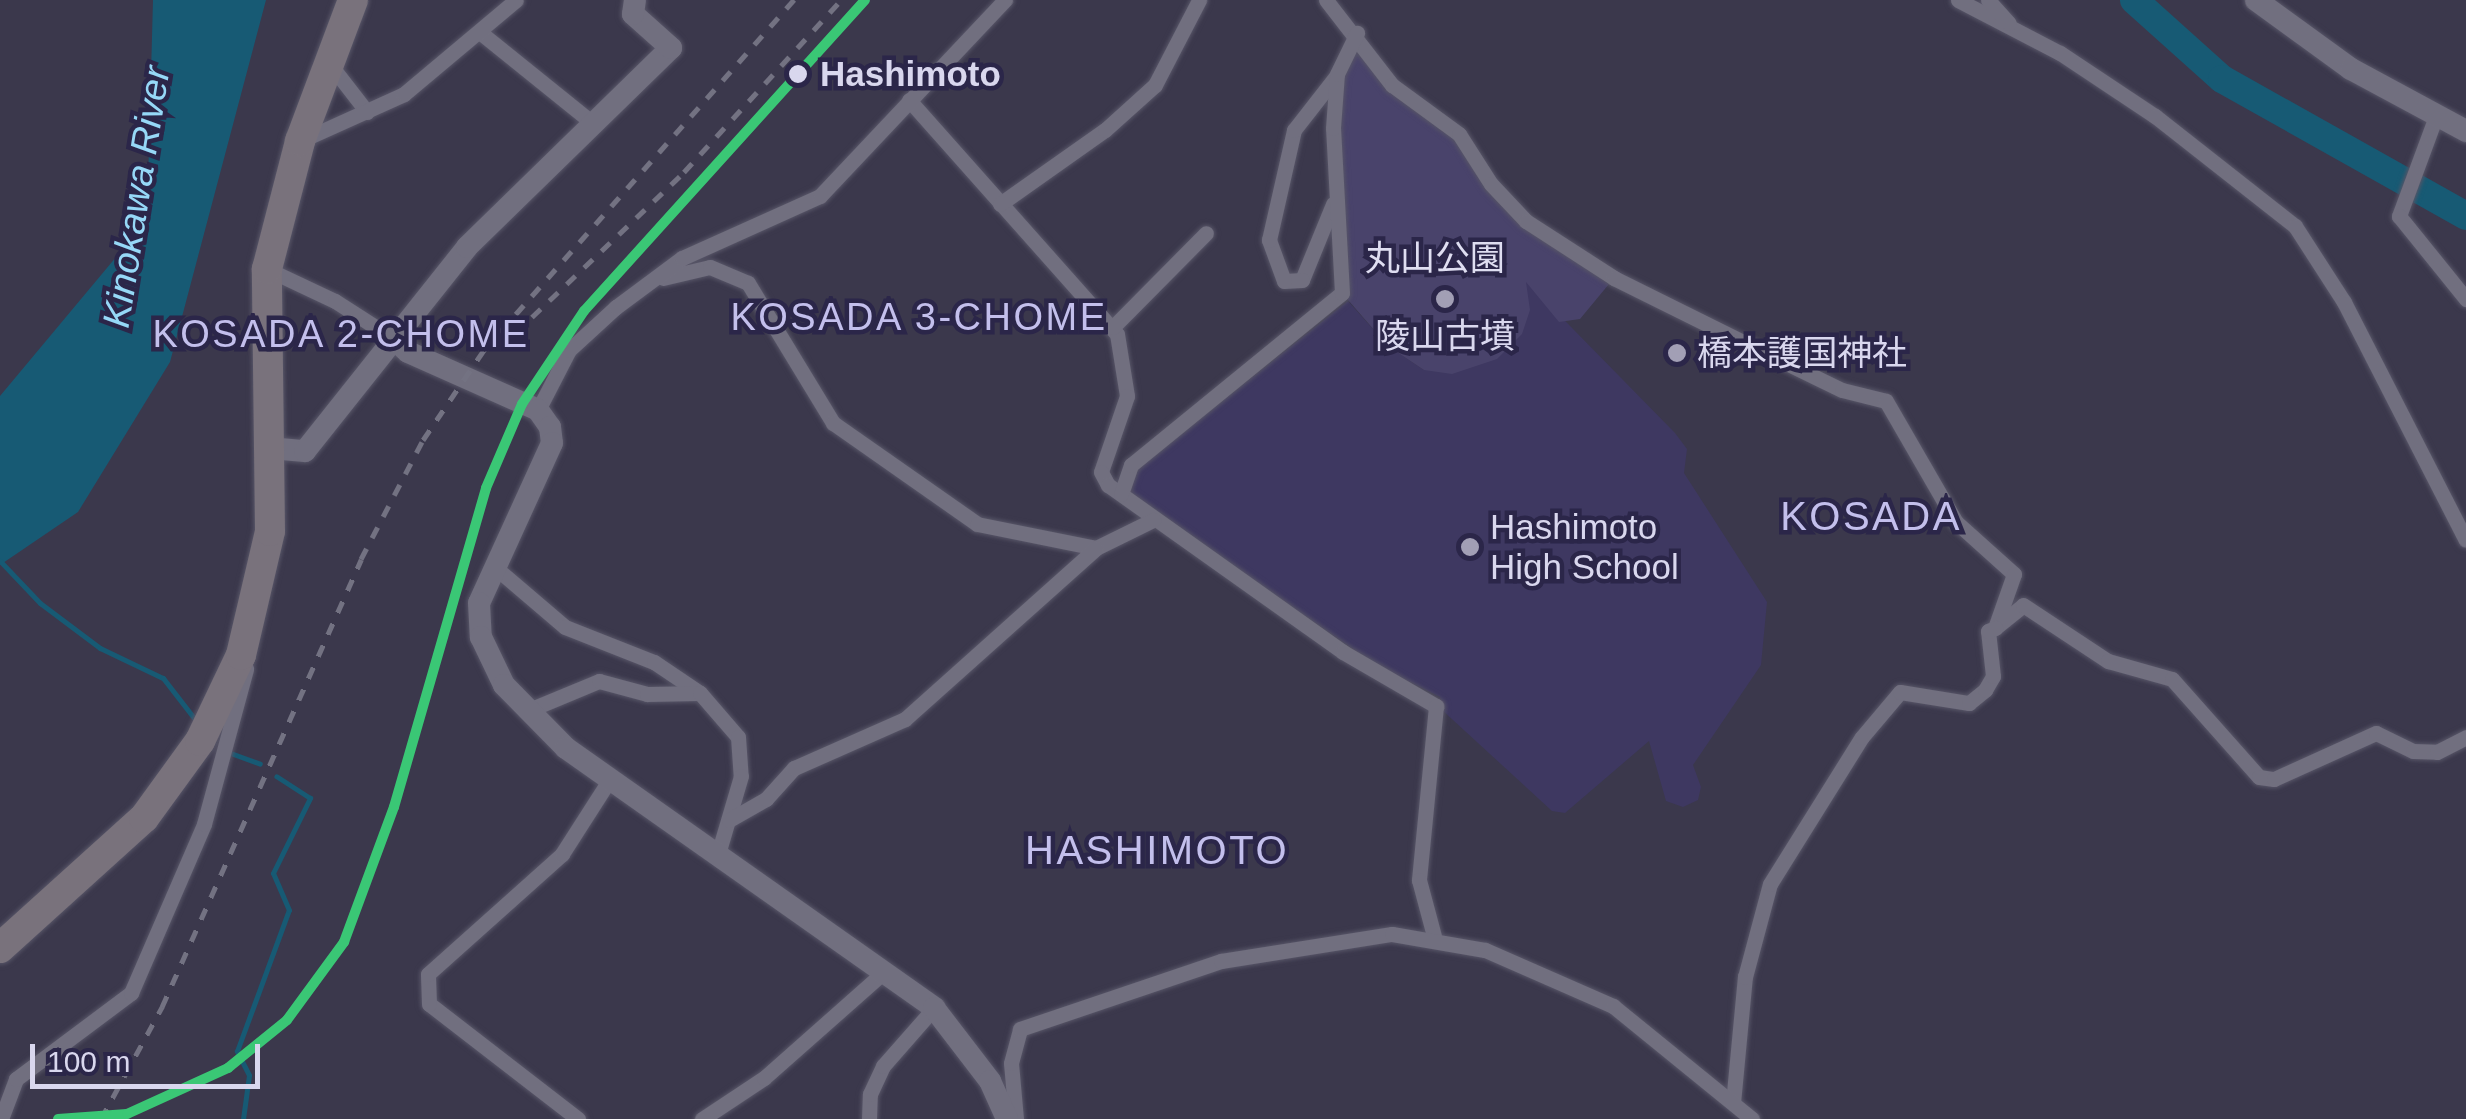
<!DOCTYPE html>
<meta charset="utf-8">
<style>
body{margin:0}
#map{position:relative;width:2466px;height:1119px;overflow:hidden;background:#3b384c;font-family:Helvetica,"Noto Sans JP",sans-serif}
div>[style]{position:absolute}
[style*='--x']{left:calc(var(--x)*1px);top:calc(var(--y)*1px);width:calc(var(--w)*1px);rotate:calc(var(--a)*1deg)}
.built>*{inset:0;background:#3e3861}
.green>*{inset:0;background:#49436b}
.water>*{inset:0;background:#175a74}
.stream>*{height:5px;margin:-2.5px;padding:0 2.5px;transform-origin:2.5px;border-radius:2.5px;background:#175a74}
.river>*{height:28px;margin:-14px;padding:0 14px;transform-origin:14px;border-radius:14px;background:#175a74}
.roads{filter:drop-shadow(0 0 2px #575567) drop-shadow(0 0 2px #575567)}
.street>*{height:15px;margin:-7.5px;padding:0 7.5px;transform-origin:7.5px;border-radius:7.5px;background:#716f7f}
.secondary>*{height:22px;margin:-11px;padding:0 11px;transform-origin:11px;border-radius:11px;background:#716f7f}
.highway>*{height:30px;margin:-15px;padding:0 15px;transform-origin:15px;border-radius:15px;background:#79727c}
.rail>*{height:5px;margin-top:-2.5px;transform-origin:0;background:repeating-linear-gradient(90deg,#737282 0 12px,transparent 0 24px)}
.rail-1>*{height:10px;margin:-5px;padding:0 5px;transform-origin:5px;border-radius:5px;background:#3ac775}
.dots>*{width:28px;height:28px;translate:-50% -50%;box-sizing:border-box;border:5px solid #2b2649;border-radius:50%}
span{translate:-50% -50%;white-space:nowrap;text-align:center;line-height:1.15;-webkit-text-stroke:9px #2b2649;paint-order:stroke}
.stop-label{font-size:35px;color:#d9d7ee;font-weight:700}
.left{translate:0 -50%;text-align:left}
.park-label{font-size:35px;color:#dfdef1}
.poi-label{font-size:35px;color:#d9d7ee}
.water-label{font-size:38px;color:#96d8f7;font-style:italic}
.neighbourhood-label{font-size:38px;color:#c3bfec;letter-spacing:2.5px}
.quarter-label{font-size:40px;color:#c3bfec;letter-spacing:2.5px}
.scale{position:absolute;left:30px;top:1044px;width:230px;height:45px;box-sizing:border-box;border:5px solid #d9d7ee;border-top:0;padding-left:12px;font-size:30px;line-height:35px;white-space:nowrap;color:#d9d7ee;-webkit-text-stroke:8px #2b2649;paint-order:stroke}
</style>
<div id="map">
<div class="built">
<div style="clip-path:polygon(1525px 280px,1675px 433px,1687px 449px,1684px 473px,1767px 602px,1761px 665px,1693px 765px,1701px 787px,1698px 800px,1683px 807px,1666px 801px,1649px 741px,1565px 813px,1552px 811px,1441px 709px,1440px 697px,1378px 666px,1128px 494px,1128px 476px,1348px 301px,1388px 346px,1424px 370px)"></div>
</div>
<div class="green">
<div style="clip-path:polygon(1357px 33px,1388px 80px,1459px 134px,1525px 220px,1614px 278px,1580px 319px,1559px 322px,1526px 282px,1530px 310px,1522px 334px,1497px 359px,1452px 374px,1424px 370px,1388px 346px,1342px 293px,1337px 74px)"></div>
</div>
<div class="water">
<div style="clip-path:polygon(153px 0,266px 0,170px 362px,78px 512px,0 565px,0 396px,147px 220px)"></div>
</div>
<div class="stream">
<div style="--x:0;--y:561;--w:58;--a:46.4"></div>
<div style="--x:40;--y:603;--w:75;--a:36.9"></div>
<div style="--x:100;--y:648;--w:70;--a:25.5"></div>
<div style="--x:163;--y:678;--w:56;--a:52.3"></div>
<div style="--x:225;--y:751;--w:37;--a:20"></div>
<div style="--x:243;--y:1119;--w:44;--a:-82.2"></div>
<div style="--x:249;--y:1075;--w:27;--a:-117"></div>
<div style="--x:237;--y:1051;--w:150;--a:-69.8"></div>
<div style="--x:289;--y:910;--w:40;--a:-113.4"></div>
<div style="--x:273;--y:873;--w:84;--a:-63.7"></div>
<div style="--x:310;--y:798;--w:40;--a:-147.1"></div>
</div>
<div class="river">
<div style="--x:2134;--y:0;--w:118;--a:41.9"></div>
<div style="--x:2222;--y:79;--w:280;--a:29.3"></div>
</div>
<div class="roads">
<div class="street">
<div style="--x:1326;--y:0;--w:108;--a:52.2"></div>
<div style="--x:1392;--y:85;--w:83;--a:36.2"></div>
<div style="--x:1459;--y:134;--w:59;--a:57.4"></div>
<div style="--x:1491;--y:184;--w:51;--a:46.6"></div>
<div style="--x:1526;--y:221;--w:105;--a:32.9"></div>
<div style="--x:1614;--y:278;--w:142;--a:26.4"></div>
<div style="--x:1741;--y:341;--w:112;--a:25.9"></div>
<div style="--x:1842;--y:390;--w:45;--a:14"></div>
<div style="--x:1886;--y:401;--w:140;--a:60"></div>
<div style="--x:1956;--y:522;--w:78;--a:41.9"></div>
<div style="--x:2014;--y:574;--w:57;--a:109.4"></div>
<div style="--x:1995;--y:628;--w:36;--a:-39"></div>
<div style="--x:2023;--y:605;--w:102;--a:33.4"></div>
<div style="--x:2108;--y:661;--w:66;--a:15.7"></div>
<div style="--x:2172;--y:679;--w:131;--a:48.4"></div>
<div style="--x:2259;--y:777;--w:15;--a:8"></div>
<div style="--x:2274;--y:779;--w:112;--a:-24.3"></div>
<div style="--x:2376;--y:733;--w:41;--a:25.9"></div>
<div style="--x:2413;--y:751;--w:24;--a:2"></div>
<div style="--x:2437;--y:752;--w:33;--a:-27"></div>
<div style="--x:1958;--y:0;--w:115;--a:27.5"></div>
<div style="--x:2060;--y:53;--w:114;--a:33.6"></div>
<div style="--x:2155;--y:116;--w:178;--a:38.2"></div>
<div style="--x:2295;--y:226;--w:90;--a:57.2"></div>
<div style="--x:2344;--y:302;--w:267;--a:62.9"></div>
<div style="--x:1988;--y:0;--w:31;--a:48"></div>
<div style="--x:481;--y:33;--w:146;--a:38.9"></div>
<div style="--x:329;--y:63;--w:62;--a:52.2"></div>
<div style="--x:909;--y:100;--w:313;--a:48.4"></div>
<div style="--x:1117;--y:334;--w:63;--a:80.8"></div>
<div style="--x:1127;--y:396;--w:80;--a:108.9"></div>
<div style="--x:1101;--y:472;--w:15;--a:62"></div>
<div style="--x:1108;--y:485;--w:288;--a:35.4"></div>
<div style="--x:1343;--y:652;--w:108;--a:30.1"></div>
<div style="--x:1436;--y:706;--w:175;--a:95.6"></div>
<div style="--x:1419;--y:880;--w:58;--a:75"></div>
<div style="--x:2436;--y:116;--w:107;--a:110.3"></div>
<div style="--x:2399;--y:216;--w:107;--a:51.1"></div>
<div style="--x:300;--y:141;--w:114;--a:-24.3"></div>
<div style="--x:404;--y:94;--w:146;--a:-40"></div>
<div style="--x:1000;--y:204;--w:128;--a:-35.2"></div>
<div style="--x:1105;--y:130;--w:67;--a:-42"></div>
<div style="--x:1155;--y:85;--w:96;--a:-62.6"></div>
<div style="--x:1333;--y:204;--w:82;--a:112.2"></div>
<div style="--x:1302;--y:280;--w:18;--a:177"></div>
<div style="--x:1284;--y:281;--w:44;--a:-110.1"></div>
<div style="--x:1269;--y:240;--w:113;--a:-77.2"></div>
<div style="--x:1294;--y:130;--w:70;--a:-52"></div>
<div style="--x:267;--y:269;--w:75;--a:25.2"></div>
<div style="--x:335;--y:301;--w:70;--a:32.8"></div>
<div style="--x:663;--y:278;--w:48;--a:-13.2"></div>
<div style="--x:710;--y:267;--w:41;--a:22.8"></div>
<div style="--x:748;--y:283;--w:164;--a:58.7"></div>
<div style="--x:833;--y:423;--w:176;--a:35"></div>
<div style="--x:977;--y:524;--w:121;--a:11.4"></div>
<div style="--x:1096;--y:548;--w:64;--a:-26.2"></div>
<div style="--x:1113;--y:327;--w:132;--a:-45.3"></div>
<div style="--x:538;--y:410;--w:68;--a:-62.7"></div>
<div style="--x:569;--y:350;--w:64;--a:-42.5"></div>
<div style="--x:616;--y:307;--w:82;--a:-36.6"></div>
<div style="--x:682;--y:258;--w:151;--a:-24.2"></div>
<div style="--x:820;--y:196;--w:270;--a:-46.7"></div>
<div style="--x:1121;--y:494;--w:31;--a:-71"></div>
<div style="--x:1131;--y:465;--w:272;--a:-39.2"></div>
<div style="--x:1342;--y:293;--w:165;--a:-93.1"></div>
<div style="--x:1333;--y:128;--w:54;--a:-85.8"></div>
<div style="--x:1337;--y:74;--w:46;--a:-64"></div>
<div style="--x:497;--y:569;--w:89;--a:40.5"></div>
<div style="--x:565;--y:627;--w:96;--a:21.5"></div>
<div style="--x:654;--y:662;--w:55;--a:34"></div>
<div style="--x:529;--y:710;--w:76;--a:-22.5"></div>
<div style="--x:599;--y:681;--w:50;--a:15.2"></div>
<div style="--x:647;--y:694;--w:53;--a:-1.1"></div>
<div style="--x:700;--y:693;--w:58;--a:49.2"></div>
<div style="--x:738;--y:737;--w:39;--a:86"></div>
<div style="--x:741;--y:776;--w:81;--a:106.4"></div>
<div style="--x:729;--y:820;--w:43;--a:-29.6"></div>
<div style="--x:766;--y:799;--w:42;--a:-47.9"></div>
<div style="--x:794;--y:768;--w:121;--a:-23.8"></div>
<div style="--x:905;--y:719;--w:256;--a:-41.8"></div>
<div style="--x:1733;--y:1103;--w:127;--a:-84.6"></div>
<div style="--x:1745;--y:977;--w:96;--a:-75"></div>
<div style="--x:1770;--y:884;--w:173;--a:-58"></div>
<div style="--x:1862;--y:737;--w:59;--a:-49.8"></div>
<div style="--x:1900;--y:692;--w:70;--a:9.1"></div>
<div style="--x:1969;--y:703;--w:21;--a:-39"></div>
<div style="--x:1985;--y:690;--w:16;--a:-60"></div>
<div style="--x:1993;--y:676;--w:45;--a:-96.3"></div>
<div style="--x:1988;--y:631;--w:8;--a:-23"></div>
<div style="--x:1;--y:1119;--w:43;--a:-69.4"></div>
<div style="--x:16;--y:1079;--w:144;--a:-36.8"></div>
<div style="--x:131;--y:993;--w:184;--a:-66.6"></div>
<div style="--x:204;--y:824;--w:161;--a:-74.8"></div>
<div style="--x:578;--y:1119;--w:188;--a:-142.3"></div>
<div style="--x:429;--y:1004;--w:30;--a:-92"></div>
<div style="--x:428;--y:974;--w:180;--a:-41.8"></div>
<div style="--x:562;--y:854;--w:89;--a:-57.4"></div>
<div style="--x:702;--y:1119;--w:74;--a:-33.5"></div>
<div style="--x:764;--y:1078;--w:162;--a:-41.5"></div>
<div style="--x:869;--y:1119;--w:25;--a:-88"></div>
<div style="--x:870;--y:1094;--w:31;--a:-65"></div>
<div style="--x:883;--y:1066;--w:77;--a:-48.7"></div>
<div style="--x:1016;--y:1119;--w:56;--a:-95.1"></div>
<div style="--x:1011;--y:1063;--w:35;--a:-75"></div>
<div style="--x:1020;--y:1029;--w:212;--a:-18.7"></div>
<div style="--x:1221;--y:961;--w:173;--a:-9"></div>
<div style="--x:1392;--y:934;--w:94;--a:9.8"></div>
<div style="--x:1485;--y:950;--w:140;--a:23.6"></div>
<div style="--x:1613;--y:1006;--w:179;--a:39.1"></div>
</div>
<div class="secondary">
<div style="--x:2256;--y:0;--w:117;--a:36"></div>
<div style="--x:2351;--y:69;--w:131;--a:28.3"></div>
<div style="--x:394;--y:339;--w:19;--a:43"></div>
<div style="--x:408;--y:352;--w:142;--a:24"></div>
<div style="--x:538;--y:410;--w:21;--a:55"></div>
<div style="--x:550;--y:427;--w:16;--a:83"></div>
<div style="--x:552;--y:443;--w:176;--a:114.5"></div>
<div style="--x:479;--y:603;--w:34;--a:87"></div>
<div style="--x:481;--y:637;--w:53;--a:64.4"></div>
<div style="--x:504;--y:685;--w:88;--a:45.5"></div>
<div style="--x:566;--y:748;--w:451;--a:35.2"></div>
<div style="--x:934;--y:1008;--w:92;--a:52.5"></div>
<div style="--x:990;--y:1081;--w:42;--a:65.9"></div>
<div style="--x:269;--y:448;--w:36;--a:5"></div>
<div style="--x:305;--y:451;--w:260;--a:-51.5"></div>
<div style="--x:467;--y:247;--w:285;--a:-44.3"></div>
<div style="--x:671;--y:48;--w:51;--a:-138.2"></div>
<div style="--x:633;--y:14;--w:14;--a:-82"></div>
</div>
<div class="highway">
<div style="--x:0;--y:948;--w:194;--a:-42.1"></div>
<div style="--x:144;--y:818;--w:95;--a:-54"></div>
<div style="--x:200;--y:741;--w:95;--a:-64.5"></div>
<div style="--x:241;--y:655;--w:127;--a:-76.8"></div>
<div style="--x:270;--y:531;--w:262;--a:-90.7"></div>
<div style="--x:267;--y:269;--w:132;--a:-75.5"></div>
<div style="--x:300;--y:141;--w:151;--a:-69.4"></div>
</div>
</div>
<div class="rail">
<div style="--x:532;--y:317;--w:210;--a:-43.6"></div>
<div style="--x:684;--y:172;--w:233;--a:-47.6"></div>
<div style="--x:101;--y:1119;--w:128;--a:-61.4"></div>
<div style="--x:162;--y:1007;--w:490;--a:-66"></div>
<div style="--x:361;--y:559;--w:134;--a:-62.5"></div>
<div style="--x:423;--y:440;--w:109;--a:-55.9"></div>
<div style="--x:484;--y:350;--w:468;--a:-48.5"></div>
</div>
<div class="rail-1">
<div style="--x:58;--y:1119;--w:69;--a:-4.1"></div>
<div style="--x:127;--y:1114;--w:111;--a:-24.5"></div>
<div style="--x:228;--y:1068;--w:76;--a:-39.1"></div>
<div style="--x:287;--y:1020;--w:97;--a:-53.8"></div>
<div style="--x:344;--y:942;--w:144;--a:-69.7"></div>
<div style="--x:394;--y:807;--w:332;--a:-73.9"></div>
<div style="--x:486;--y:488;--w:91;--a:-66.8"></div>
<div style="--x:522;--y:404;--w:112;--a:-56.3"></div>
<div style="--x:584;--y:311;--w:419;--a:-47.9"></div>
</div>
<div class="dots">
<div style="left:798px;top:74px;background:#d9d7ee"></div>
<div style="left:1445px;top:299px;background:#a29fb5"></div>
<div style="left:1677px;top:353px;background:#a29fb5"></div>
<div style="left:1470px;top:547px;background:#a29fb5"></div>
</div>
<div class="stop-label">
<span class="left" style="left:820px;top:74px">Hashimoto</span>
</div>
<div class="park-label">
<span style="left:1435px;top:258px">丸山公園</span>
</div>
<div class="poi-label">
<span style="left:1445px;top:336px">陵山古墳</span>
<span class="left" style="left:1697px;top:353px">橋本護国神社</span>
<span class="left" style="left:1490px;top:547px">Hashimoto<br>High School</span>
</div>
<div class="water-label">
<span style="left:137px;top:197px;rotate:-81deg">Kinokawa River</span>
</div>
<div class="neighbourhood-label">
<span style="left:919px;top:318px">KOSADA 3-CHOME</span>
<span style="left:341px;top:335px">KOSADA 2-CHOME</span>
</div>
<div class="quarter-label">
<span style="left:1871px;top:516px">KOSADA</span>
<span style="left:1157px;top:850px">HASHIMOTO</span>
</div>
<div class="scale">100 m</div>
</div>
